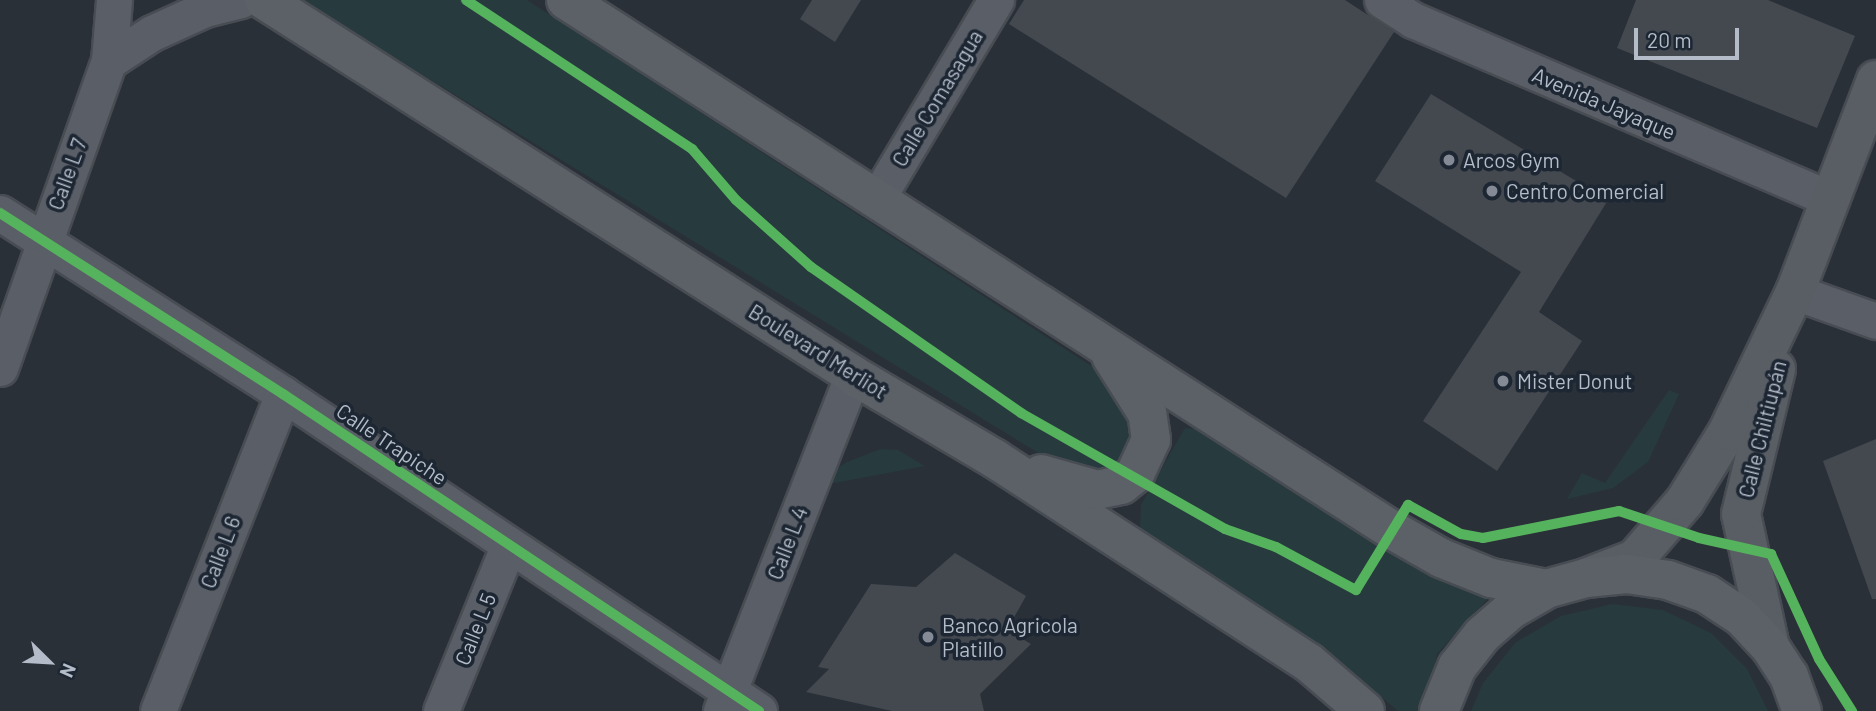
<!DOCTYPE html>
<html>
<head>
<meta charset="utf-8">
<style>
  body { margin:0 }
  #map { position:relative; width:1876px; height:711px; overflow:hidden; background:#2a3038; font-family:Barlow,sans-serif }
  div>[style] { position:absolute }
  .green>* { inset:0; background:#273a3e }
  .building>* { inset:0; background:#444950 }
  .roads { filter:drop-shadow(2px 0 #484c53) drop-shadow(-2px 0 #484c53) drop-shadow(0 2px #484c53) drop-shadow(0 -2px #484c53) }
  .street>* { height:35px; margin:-17.5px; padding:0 17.5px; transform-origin:17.5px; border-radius:17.5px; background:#5a5e66 }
  .secondary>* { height:38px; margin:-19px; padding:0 19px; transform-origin:19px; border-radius:19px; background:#595d64 }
  .primary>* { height:38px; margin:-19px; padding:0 19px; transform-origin:19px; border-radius:19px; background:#5c6168 }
  .cycleway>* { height:10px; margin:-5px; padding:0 5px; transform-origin:5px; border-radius:5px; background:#56b35d }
  .dots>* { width:19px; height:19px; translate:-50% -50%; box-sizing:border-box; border:4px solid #1d2633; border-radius:50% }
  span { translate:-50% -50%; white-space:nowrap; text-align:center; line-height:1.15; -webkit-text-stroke:7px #1d2633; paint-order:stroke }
  .street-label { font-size:21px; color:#b4bcc9 }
  .poi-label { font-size:21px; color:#b4bcc9 }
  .left { translate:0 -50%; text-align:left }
  .north { position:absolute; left:14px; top:627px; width:70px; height:70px; -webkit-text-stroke:5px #1d2633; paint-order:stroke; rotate:114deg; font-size:19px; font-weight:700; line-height:28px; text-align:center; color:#b4bcc9 }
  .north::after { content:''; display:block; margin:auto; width:24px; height:32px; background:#b4bcc9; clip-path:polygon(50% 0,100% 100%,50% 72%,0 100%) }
  .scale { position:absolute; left:1634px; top:28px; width:105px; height:32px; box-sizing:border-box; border:4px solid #b4bcc9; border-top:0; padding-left:9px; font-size:21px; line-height:24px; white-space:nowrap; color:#b4bcc9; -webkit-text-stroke:5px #1d2633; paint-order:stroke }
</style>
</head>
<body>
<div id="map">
  <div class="green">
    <div style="clip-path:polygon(301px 0,527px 0,1122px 386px,1147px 428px,1136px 461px,1084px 481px)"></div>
    <div style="clip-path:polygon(1669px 390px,1679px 394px,1648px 462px,1613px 488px,1567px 499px,1582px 473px,1605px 483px)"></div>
    <div style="clip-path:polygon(1185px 428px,1199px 429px,1491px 595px,1437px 654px,1427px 711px,1398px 711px,1337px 660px,1140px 530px,1141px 505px)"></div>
    <div style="clip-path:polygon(881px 449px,898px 450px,925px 466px,829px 484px,836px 469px,847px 462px)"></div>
    <div style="clip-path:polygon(1612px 604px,1663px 610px,1711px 633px,1747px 669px,1768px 711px,1471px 711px,1483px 683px,1516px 642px,1561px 616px)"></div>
  </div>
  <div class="building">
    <div style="clip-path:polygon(812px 0,861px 0,835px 42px,800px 19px)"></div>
    <div style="clip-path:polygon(1024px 0,1345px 0,1394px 32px,1286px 198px,1009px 24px)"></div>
    <div style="clip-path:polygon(1636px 0,1768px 0,1855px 36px,1817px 128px,1617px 48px)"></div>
    <div style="clip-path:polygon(1431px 94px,1608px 200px,1539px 312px,1582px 341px,1497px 471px,1423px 421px,1521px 272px,1375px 181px)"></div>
    <div style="clip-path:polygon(1876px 439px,1876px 599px,1872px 599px,1823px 461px)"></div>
    <div style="clip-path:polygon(955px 553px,1026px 596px,1007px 630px,1031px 644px,980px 694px,984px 711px,892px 711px,806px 692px,829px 669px,818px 667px,871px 584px,916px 587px)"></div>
  </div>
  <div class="roads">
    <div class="street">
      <div style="left:1382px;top:0;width:37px;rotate:33deg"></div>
      <div style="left:1413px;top:20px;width:454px;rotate:23.2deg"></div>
      <div style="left:109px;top:61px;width:51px;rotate:-33.1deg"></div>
      <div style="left:152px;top:33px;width:58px;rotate:-24.4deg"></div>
      <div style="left:205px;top:9px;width:37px;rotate:-14deg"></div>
      <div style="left:878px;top:197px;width:230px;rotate:-59.1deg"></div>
      <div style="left:0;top:213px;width:336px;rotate:32.6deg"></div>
      <div style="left:283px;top:394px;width:572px;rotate:33.66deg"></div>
      <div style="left:1795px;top:292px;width:86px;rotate:19.7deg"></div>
      <div style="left:0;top:368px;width:326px;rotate:-70.5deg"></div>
      <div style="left:109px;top:61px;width:61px;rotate:-85.3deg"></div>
      <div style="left:158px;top:711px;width:341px;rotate:-68.5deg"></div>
      <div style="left:441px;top:711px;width:177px;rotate:-67.8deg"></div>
      <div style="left:721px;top:711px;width:361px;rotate:-68.6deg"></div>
    </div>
    <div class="secondary">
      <div style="left:1588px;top:577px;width:50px;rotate:-21deg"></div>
      <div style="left:1635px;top:559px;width:77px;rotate:-49.2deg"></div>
      <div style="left:1685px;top:501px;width:82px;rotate:-58.4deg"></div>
      <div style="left:1728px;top:431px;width:154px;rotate:-64.3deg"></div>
      <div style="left:1795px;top:292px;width:227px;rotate:-69.1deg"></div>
      <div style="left:1770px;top:647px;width:136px;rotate:-102.3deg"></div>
      <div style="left:1741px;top:514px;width:149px;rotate:-76.4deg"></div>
    </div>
    <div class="primary">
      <div style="left:264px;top:0;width:698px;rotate:32.48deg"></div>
      <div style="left:853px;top:375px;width:165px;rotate:30.6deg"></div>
      <div style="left:995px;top:459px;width:373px;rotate:33deg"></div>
      <div style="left:1308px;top:662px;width:75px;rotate:40.7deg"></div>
      <div style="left:566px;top:0;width:981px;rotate:32.69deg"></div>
      <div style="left:1392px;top:530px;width:56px;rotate:29.7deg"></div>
      <div style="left:1441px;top:558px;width:54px;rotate:21.8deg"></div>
      <div style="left:1491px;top:578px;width:56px;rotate:11.3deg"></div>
      <div style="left:1041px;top:474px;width:58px;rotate:15.9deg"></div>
      <div style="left:1097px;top:490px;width:25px;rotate:-12deg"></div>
      <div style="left:1121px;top:485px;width:18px;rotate:-38deg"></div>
      <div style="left:1135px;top:474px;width:38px;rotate:-65deg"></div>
      <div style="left:1151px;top:440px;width:27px;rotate:-98deg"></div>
      <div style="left:1147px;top:413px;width:67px;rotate:-122.3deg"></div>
      <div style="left:1439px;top:711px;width:48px;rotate:-67.8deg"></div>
      <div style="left:1457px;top:667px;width:41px;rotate:-52deg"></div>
      <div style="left:1482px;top:635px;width:40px;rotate:-41deg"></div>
      <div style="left:1512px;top:609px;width:39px;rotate:-30deg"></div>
      <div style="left:1546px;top:589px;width:41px;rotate:-15.4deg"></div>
      <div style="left:1586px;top:578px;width:41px;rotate:-5.6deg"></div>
      <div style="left:1627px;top:574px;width:41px;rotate:8.3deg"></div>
      <div style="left:1668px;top:580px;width:41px;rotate:19.7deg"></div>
      <div style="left:1707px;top:594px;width:42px;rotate:33.3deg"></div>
      <div style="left:1742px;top:617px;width:41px;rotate:47deg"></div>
      <div style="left:1770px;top:647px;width:35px;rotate:57deg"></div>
      <div style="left:1789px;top:676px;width:37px;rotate:70deg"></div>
    </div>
  </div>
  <div class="cycleway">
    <div style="left:466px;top:0;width:271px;rotate:33.4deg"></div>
    <div style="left:692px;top:149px;width:67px;rotate:49.2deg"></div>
    <div style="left:736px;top:200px;width:101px;rotate:41.8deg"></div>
    <div style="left:811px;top:267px;width:256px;rotate:34.8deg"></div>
    <div style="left:1021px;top:413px;width:235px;rotate:29.6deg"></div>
    <div style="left:1225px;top:529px;width:54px;rotate:19.4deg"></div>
    <div style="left:1276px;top:547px;width:91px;rotate:28.3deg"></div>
    <div style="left:1356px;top:590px;width:100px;rotate:-58.5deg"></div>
    <div style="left:1408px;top:505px;width:60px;rotate:28.7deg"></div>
    <div style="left:1461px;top:534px;width:22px;rotate:10deg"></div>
    <div style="left:1483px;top:538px;width:139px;rotate:-11.2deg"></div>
    <div style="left:1619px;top:511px;width:84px;rotate:18.6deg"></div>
    <div style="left:1699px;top:538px;width:74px;rotate:12.5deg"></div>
    <div style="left:1771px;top:554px;width:115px;rotate:65.4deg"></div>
    <div style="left:1819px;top:659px;width:62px;rotate:57.6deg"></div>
    <div style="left:0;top:213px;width:336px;rotate:32.6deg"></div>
    <div style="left:283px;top:394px;width:572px;rotate:33.66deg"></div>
  </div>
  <div class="dots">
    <div style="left:1449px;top:160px;background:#848b96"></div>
    <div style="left:1492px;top:191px;background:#848b96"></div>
    <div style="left:1503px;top:381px;background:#848b96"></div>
    <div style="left:928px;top:637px;background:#848b96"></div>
  </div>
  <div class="street-label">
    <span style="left:937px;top:98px;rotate:-59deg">Calle Comasagua</span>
    <span style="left:1604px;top:103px;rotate:23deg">Avenida Jayaque</span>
    <span style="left:67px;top:174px;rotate:-70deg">Calle L 7</span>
    <span style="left:818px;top:351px;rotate:32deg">Boulevard Merliot</span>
    <span style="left:1762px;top:429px;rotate:-76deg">Calle Chiltiupán</span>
    <span style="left:392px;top:444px;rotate:34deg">Calle Trapiche</span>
    <span style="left:787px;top:543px;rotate:-69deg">Calle L 4</span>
    <span style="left:220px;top:552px;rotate:-69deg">Calle L 6</span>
    <span style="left:475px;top:629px;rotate:-68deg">Calle L 5</span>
  </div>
  <div class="poi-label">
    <span class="left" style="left:1463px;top:160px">Arcos Gym</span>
    <span class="left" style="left:1506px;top:191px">Centro Comercial</span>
    <span class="left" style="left:1517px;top:381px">Mister Donut</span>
    <span class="left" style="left:942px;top:637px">Banco Agricola<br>Platillo</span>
  </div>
  <div class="north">N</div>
  <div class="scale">20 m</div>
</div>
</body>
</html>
